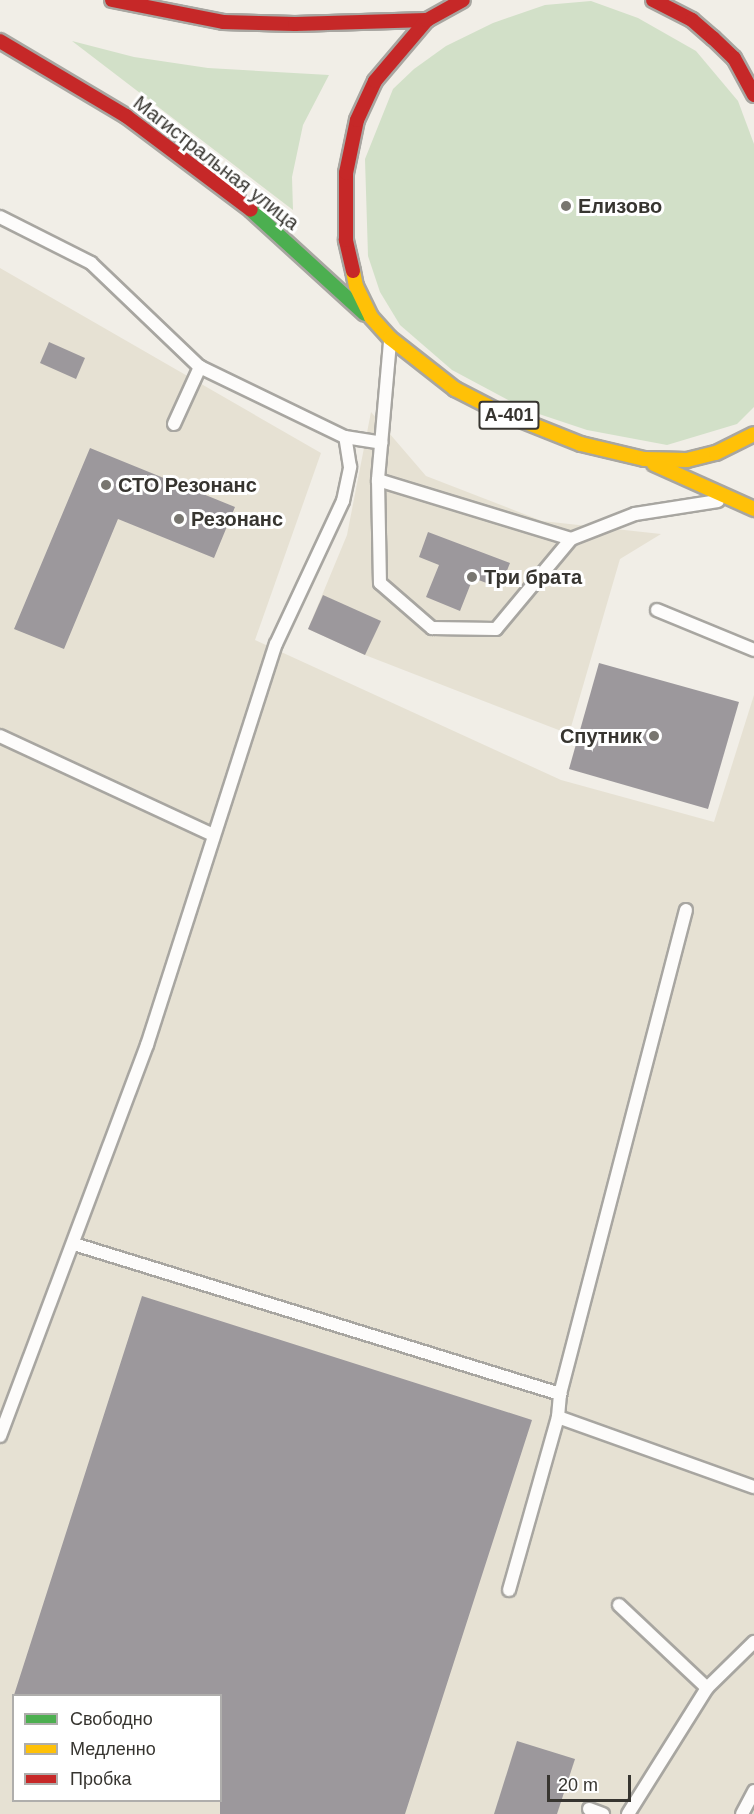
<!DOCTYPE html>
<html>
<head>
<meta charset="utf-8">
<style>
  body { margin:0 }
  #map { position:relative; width:754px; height:1814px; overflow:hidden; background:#f1eee7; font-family:Arial,sans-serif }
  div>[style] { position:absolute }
  .built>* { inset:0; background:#e6e1d3 }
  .green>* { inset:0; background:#d2e0c8 }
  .building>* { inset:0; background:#9c989c }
  .roads { filter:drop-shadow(2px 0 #a8a6a1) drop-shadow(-2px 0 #a8a6a1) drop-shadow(0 2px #a8a6a1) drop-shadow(0 -2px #a8a6a1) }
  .lane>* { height:12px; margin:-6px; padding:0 6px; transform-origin:6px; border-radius:6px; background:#fdfcfb }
  .fast>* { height:14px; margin:-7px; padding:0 7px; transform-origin:7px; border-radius:7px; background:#4caf50 }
  .slow>* { height:14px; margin:-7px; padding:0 7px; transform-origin:7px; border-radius:7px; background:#ffc107 }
  .jam>* { height:14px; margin:-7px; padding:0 7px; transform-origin:7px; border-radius:7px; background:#c62828 }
  .dots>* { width:16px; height:16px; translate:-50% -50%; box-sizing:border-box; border:3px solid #fff; border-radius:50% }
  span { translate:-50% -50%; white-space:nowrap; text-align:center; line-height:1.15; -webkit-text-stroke:6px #fff; paint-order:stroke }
  .shield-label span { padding:2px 4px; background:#fff; border:2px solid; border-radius:4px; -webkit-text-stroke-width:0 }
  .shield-label { font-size:18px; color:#373530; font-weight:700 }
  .street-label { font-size:20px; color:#373530 }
  .poi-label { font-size:20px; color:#373530; font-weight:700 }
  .left { translate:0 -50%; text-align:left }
  .right { translate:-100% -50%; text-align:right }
  .legend { position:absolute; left:12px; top:1694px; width:210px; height:108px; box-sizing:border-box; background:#fff; border:2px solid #afaeac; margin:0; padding:8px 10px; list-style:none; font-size:18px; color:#373530 }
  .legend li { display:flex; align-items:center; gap:12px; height:30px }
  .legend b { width:30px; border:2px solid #afaeac }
  .scale { position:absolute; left:547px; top:1775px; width:84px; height:27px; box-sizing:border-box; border:3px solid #373530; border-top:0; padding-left:8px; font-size:18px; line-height:21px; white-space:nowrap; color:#373530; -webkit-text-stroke:4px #fff; paint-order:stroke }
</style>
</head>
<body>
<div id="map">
  <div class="built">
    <div style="clip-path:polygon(evenodd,0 268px,321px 453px,255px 640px,561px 780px,714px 822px,754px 695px,754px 1814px,0 1814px,0 268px,14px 1696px,220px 1696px,220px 1800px,14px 1800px,14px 1696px)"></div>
    <div style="clip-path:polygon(371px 412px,426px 476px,542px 521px,661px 534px,620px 559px,569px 734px,365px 655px,308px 629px,347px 535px)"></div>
  </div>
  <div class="green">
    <div style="clip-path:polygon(591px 1px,638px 18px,696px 51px,738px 101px,754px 144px,754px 407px,737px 424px,667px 445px,587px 430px,527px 410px,452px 370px,400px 325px,380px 292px,368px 256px,365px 159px,393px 89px,414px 69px,446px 46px,493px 23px,545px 5px)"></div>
    <div style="clip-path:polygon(72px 41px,134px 57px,208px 68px,329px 75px,303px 125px,292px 177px,293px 210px)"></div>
  </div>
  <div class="building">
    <div style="clip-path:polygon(49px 342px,85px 358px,76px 379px,40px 363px)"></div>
    <div style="clip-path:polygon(90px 448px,235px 507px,214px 558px,118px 519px,64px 649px,14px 629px)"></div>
    <div style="clip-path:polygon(428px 532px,510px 563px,500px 588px,473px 578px,460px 611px,426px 597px,439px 565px,419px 557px)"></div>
    <div style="clip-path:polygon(323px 595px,381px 621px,365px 655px,308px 629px)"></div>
    <div style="clip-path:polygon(599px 663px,739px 702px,708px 809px,569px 769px)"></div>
    <div style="clip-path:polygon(142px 1296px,532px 1420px,405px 1814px,220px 1814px,220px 1695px,14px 1695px)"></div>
    <div style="clip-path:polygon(517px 1741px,575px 1759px,557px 1814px,494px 1814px)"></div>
  </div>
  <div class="roads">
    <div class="lane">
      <div style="left:0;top:217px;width:102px;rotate:26.8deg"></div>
      <div style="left:91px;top:263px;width:151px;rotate:43.7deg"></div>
      <div style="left:390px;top:342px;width:139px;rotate:95deg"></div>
      <div style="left:378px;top:480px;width:202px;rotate:17deg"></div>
      <div style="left:571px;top:539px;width:69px;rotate:-21.3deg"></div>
      <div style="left:635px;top:514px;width:84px;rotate:-8.9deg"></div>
      <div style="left:174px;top:424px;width:63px;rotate:-65.5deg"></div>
      <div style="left:200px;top:367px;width:161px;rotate:25.8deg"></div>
      <div style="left:345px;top:437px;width:37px;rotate:9deg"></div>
      <div style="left:378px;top:480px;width:103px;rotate:88.9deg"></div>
      <div style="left:380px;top:583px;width:69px;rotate:40.9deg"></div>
      <div style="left:432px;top:628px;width:64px;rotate:0.9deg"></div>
      <div style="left:496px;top:629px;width:117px;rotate:-50.2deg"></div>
      <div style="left:657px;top:610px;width:105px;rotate:22.4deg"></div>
      <div style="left:0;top:736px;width:235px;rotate:24.9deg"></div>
      <div style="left:74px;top:1244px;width:509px;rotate:17.15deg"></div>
      <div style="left:558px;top:1417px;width:23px;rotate:-85deg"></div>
      <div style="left:560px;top:1394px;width:500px;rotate:-75.41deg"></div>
      <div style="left:0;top:1436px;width:418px;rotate:-69.4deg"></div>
      <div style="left:147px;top:1045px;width:421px;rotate:-72.2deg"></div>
      <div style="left:276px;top:644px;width:158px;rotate:-64.9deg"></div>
      <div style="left:343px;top:501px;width:35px;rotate:-78deg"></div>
      <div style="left:350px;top:467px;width:30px;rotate:-99deg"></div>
      <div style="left:509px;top:1590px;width:180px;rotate:-74.2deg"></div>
      <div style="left:558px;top:1417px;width:208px;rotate:19.7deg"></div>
      <div style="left:619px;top:1605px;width:121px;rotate:43.3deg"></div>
      <div style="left:589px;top:1809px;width:15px;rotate:20deg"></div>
      <div style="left:628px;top:1814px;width:149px;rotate:-57.9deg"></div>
      <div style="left:707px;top:1688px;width:66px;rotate:-44.4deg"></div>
      <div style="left:742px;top:1814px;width:26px;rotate:-62deg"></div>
    </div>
    <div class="fast">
      <div style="left:251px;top:210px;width:154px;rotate:42.4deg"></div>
    </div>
    <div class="slow">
      <div style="left:353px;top:271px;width:15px;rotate:79deg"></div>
      <div style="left:356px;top:286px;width:34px;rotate:64deg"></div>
      <div style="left:371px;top:317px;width:28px;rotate:48deg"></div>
      <div style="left:390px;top:338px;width:83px;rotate:38.1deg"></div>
      <div style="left:455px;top:389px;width:48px;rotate:27.1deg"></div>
      <div style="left:498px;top:411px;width:89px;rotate:21.7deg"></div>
      <div style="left:581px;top:444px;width:65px;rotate:13.4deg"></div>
      <div style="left:644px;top:459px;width:43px;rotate:1.3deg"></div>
      <div style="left:687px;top:460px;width:30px;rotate:-14deg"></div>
      <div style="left:716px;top:453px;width:42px;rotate:-26.6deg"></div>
      <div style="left:654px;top:464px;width:110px;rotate:24.2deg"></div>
    </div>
    <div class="jam">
      <div style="left:112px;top:0;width:113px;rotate:11.2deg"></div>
      <div style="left:223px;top:22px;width:72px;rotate:1.6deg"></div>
      <div style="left:295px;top:24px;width:132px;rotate:-1.7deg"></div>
      <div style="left:653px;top:0;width:44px;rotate:27.1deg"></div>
      <div style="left:692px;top:20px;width:28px;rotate:41deg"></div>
      <div style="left:713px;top:38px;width:29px;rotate:44deg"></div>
      <div style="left:734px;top:58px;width:42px;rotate:61.6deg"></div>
      <div style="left:0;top:41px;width:147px;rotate:30.8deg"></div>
      <div style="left:126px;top:116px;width:156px;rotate:36.9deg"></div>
      <div style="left:353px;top:271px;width:32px;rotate:-103deg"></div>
      <div style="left:346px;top:240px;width:67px;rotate:-90deg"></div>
      <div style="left:346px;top:173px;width:54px;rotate:-78.3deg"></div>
      <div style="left:357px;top:120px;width:43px;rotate:-65.2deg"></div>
      <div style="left:375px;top:81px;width:80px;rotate:-49.6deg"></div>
      <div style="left:427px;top:20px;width:41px;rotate:-29.1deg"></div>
    </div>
  </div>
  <div class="dots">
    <div style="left:566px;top:206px;background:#787670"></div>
    <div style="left:106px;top:485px;background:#787670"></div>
    <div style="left:179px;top:519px;background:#787670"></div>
    <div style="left:472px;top:577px;background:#787670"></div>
    <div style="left:654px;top:736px;background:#787670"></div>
  </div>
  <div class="shield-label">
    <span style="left:509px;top:415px">А-401</span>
  </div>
  <div class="street-label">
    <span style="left:216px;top:163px;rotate:38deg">Магистральная улица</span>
  </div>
  <div class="poi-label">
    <span class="left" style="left:578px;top:206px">Елизово</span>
    <span class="left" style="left:118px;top:485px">СТО Резонанс</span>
    <span class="left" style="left:191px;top:519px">Резонанс</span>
    <span class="left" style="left:484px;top:577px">Три брата</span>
    <span class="right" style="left:642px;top:736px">Спутник</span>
  </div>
  <ul class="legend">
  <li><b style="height:8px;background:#4caf50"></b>Свободно</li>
  <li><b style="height:8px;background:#ffc107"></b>Медленно</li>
  <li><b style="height:8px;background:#c62828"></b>Пробка</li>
  </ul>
  <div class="scale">20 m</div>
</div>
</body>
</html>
